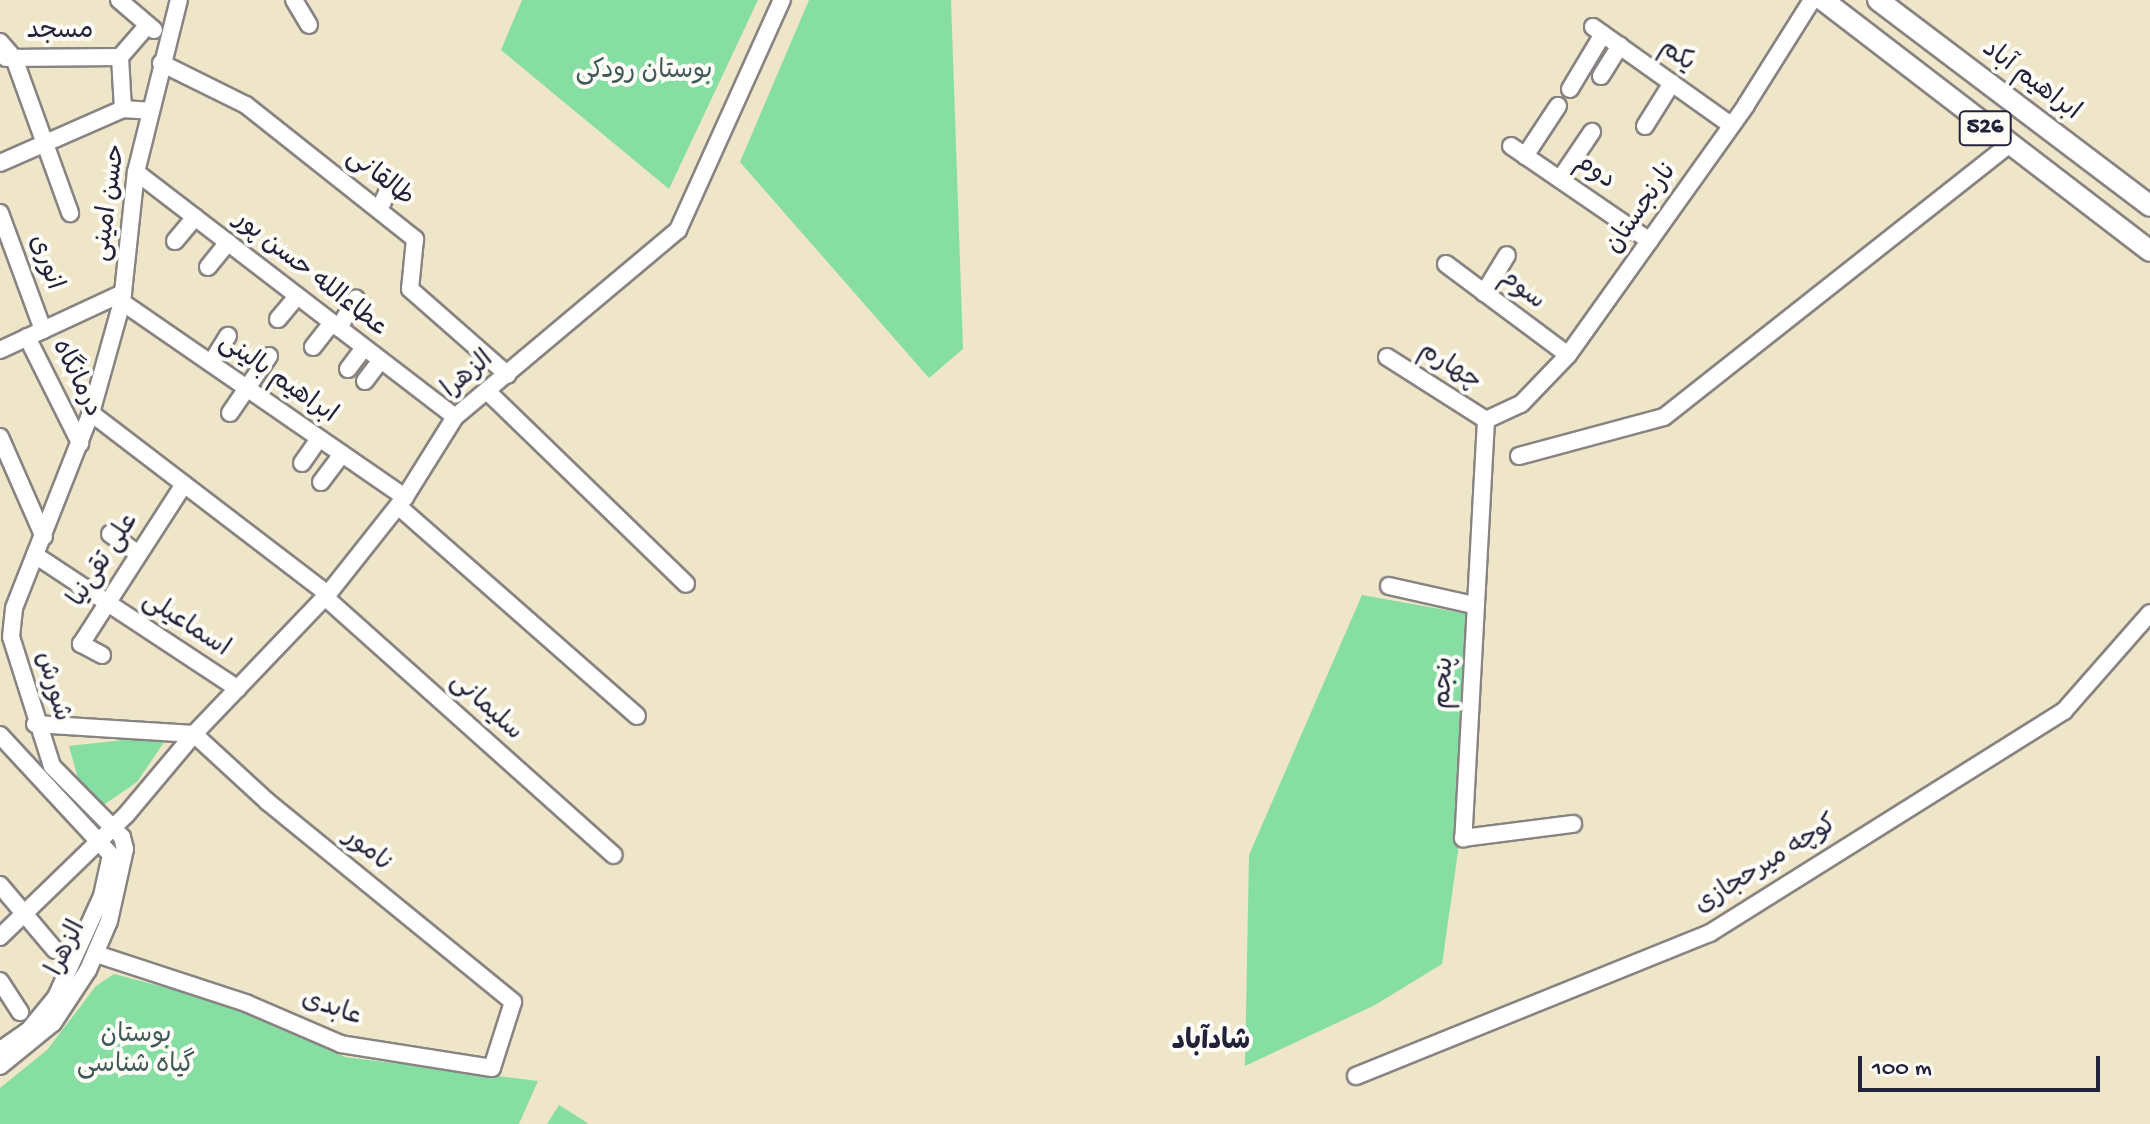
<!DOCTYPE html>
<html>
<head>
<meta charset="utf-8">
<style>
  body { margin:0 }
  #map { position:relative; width:2150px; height:1124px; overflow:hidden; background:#efe5c8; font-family:"Gochi Hand","Playpen Sans Arabic",sans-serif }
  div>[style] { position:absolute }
  .green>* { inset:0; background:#86dea3 }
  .roads { filter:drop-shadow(2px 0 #888482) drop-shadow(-2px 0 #888482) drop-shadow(0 2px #888482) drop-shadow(0 -2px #888482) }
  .minor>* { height:16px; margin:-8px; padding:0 8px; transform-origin:8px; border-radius:8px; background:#fff }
  .major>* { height:20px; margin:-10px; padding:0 10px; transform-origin:10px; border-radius:10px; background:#fff }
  span { translate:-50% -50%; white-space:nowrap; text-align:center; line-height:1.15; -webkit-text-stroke:8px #fdfcf7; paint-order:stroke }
  .shield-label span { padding:2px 6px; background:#fdfcf7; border:2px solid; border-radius:6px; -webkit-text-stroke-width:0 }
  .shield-label { font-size:24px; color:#22223b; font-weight:700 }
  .street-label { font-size:26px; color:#22223b }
  .park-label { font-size:26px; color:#405a5a }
  .neighbourhood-label { font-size:28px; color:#22223b; font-weight:700 }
  .scale { position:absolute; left:1858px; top:1056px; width:242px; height:36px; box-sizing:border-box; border:4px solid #22223b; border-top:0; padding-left:10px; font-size:24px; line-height:28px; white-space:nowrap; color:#22223b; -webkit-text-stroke:6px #fdfcf7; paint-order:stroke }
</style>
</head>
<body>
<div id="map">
  <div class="green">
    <div style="clip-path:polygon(522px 0,758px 0,669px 189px,501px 50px)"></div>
    <div style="clip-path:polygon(809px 0,951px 0,963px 349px,929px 378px,740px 162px)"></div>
    <div style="clip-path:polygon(1362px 595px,1468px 614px,1458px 852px,1442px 964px,1375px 1005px,1245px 1066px,1249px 855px)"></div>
    <div style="clip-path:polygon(169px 735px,137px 782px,99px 808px,79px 782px,69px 746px)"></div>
    <div style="clip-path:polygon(114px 974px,247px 1009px,345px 1057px,538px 1081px,519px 1124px,0 1124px,0 1088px,47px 1050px,96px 986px)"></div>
    <div style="clip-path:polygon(559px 1105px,589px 1124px,547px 1124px)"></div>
  </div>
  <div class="roads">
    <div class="minor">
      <div style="left:119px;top:0;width:46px;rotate:40.6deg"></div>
      <div style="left:294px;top:0;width:29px;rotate:59deg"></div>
      <div style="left:1593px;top:27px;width:169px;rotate:35.4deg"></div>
      <div style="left:0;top:42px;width:21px;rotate:49deg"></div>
      <div style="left:14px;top:58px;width:165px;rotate:70.1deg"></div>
      <div style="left:6px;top:58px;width:114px;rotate:-0.5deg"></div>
      <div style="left:161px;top:63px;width:95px;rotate:26.3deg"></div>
      <div style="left:246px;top:105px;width:216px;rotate:38.4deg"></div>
      <div style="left:415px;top:239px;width:50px;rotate:95.7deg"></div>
      <div style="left:410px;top:289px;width:130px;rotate:41.3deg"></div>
      <div style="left:1601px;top:76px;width:36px;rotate:-58deg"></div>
      <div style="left:1570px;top:89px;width:64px;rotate:-59deg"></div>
      <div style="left:123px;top:109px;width:52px;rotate:-93.3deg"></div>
      <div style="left:120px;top:57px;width:40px;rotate:-49deg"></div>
      <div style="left:1645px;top:126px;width:51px;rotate:-57.9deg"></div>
      <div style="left:1511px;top:146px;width:168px;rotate:34.4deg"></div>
      <div style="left:1525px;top:156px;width:60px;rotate:-56.6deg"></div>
      <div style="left:0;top:163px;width:134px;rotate:-23.7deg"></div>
      <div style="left:123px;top:109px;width:26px;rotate:4deg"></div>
      <div style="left:136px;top:172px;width:402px;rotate:37.5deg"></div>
      <div style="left:1560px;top:179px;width:57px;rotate:-55.8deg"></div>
      <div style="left:379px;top:210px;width:31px;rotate:-65deg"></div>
      <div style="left:0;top:213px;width:125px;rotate:69.8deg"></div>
      <div style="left:175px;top:241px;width:31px;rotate:-50deg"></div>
      <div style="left:1446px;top:264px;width:152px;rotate:36.7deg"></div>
      <div style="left:208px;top:267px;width:32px;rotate:-51deg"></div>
      <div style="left:1484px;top:293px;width:44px;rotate:-58.8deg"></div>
      <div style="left:122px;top:302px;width:344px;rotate:34.6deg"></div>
      <div style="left:278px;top:319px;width:30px;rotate:-50deg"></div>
      <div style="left:339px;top:328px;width:34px;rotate:-60deg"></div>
      <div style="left:27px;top:337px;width:119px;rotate:63.4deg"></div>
      <div style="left:313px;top:347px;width:31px;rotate:-52deg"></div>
      <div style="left:0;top:350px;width:136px;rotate:-24.9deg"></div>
      <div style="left:1387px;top:357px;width:117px;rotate:32.5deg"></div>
      <div style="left:211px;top:363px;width:32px;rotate:-58deg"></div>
      <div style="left:348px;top:369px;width:26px;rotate:-53deg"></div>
      <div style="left:365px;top:381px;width:26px;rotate:-53deg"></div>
      <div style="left:487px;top:391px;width:277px;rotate:44.1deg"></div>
      <div style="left:91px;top:413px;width:298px;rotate:37.4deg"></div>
      <div style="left:230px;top:413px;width:69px;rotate:-55.6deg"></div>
      <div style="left:1486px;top:420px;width:38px;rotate:-25deg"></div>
      <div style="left:1521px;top:404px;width:68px;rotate:-46.2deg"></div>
      <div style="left:1568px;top:355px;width:307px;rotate:-54.5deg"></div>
      <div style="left:1746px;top:105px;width:124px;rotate:-57.8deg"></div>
      <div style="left:1486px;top:420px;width:419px;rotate:93.1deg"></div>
      <div style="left:1463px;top:838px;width:111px;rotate:-7.3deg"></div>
      <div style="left:0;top:437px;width:109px;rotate:66.3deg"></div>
      <div style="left:1519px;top:456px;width:150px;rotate:-15.1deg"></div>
      <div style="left:1664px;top:417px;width:439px;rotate:-38.3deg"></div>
      <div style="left:302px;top:463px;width:29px;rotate:-55deg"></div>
      <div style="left:321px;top:482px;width:35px;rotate:-53deg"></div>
      <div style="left:398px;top:506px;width:318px;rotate:41.3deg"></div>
      <div style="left:110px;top:534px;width:33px;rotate:35deg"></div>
      <div style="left:35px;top:555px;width:243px;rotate:33.4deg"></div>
      <div style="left:1389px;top:586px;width:86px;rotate:12.7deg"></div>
      <div style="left:325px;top:597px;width:387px;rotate:41.8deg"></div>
      <div style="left:102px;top:655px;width:24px;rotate:-152deg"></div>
      <div style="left:81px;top:644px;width:190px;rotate:-57.2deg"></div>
      <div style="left:35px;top:724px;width:159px;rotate:3.6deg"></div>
      <div style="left:194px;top:734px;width:100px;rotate:42.6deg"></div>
      <div style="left:268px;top:802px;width:316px;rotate:39.2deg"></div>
      <div style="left:513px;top:1002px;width:69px;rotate:107.7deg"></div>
      <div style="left:492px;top:1068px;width:153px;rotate:-171deg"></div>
      <div style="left:341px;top:1044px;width:103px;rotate:-156.7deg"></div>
      <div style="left:246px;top:1003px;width:158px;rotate:-161.9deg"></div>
      <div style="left:0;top:735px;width:163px;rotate:47.2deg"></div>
      <div style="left:111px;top:855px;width:42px;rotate:102.4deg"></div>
      <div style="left:102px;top:896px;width:111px;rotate:114.5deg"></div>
      <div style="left:56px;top:997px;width:43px;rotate:129.3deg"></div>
      <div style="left:29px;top:1030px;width:35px;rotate:145deg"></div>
      <div style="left:0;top:885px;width:85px;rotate:49.8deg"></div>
      <div style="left:0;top:937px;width:175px;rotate:-44.1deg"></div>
      <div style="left:126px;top:815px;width:106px;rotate:-50deg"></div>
      <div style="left:194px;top:734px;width:194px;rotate:-46.3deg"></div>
      <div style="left:328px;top:594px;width:124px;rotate:-51.6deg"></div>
      <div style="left:405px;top:497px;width:94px;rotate:-58deg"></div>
      <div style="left:455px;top:417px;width:291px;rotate:-40deg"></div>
      <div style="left:678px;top:230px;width:252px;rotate:-65.7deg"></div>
      <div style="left:0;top:981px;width:37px;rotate:57deg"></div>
      <div style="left:0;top:1066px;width:68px;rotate:-39.1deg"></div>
      <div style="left:53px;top:1023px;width:64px;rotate:-56.6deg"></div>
      <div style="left:88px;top:970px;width:53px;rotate:-66.8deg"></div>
      <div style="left:109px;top:921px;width:74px;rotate:-77.5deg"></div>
      <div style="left:125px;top:849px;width:12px;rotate:-104deg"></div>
      <div style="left:122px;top:837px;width:100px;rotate:-134.6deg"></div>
      <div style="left:52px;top:766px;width:135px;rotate:-107.6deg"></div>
      <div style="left:11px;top:637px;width:29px;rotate:-84deg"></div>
      <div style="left:14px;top:608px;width:210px;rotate:-68.5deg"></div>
      <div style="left:91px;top:413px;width:115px;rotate:-74.4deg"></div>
      <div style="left:122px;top:302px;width:131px;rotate:-83.9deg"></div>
      <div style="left:136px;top:172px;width:177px;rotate:-76deg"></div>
      <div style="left:1356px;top:1076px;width:382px;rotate:-22deg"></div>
      <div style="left:1710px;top:933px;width:418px;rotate:-32.1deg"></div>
      <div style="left:2064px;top:711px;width:130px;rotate:-48.7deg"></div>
    </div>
    <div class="major">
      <div style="left:1823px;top:0;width:412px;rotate:37.5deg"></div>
      <div style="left:1878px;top:0;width:341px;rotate:37.1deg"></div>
    </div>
  </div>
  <div class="shield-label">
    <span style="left:1985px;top:128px">526</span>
  </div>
  <div class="street-label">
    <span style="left:60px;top:33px">مسجد</span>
    <span style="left:1676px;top:57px;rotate:35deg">یکم</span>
    <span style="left:2030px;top:82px;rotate:37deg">ابراهیم آباد</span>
    <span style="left:1594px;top:173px;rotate:34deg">دوم</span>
    <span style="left:379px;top:179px;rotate:38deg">طالقانی</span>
    <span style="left:111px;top:203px;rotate:-82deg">حسن امینی</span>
    <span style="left:1643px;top:209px;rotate:-55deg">نارنجستان</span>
    <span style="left:44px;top:263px;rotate:70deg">انوری</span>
    <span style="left:310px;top:276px;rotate:38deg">عطاءالله حسن پور</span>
    <span style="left:1521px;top:291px;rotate:37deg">سوم</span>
    <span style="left:1449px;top:368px;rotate:32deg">چهارم</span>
    <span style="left:469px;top:376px;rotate:-40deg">الزهرا</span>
    <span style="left:75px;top:379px;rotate:64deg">درمانگاه</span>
    <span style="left:277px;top:380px;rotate:35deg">ابراهیم بالینی</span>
    <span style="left:105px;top:561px;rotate:-57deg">علی تقی‌نیا</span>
    <span style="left:185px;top:626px;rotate:33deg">اسماعیلی</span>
    <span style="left:1446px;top:683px;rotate:-87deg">پنجم</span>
    <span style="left:51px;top:687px;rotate:74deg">شورش</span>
    <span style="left:485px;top:708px;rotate:42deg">سلیمانی</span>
    <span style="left:367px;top:852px;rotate:39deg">نامور</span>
    <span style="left:1767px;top:866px;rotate:-32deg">کوچه میرحجازی</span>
    <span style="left:68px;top:949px;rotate:-64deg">الزهرا</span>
    <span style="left:331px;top:1010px;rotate:19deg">عابدی</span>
  </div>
  <div class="park-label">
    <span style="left:644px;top:73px">بوستان رودکی</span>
    <span style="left:136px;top:1052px">بوستان<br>گیاه شناسی</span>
  </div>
  <div class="neighbourhood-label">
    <span style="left:1211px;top:1043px">شادآباد</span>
  </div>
  <div class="scale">100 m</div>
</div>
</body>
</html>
